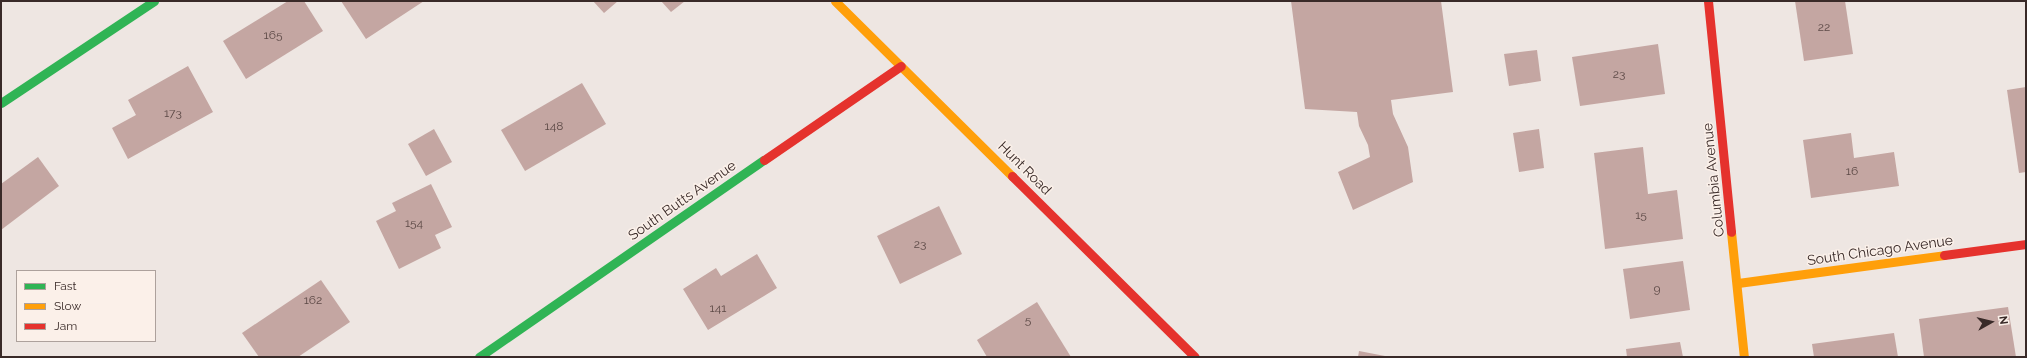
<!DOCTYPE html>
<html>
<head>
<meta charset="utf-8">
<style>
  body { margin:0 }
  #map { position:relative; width:2027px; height:358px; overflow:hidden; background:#eee6e2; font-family:Raleway,sans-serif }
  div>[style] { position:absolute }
  .building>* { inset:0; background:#c4a6a2 }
  .fast>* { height:9px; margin:-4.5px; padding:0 4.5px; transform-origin:4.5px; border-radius:4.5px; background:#30b455 }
  .slow>* { height:9px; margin:-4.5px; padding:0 4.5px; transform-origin:4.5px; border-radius:4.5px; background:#ff9f0a }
  .jam>* { height:9px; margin:-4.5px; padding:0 4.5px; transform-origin:4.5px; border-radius:4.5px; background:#e5322d }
  span { translate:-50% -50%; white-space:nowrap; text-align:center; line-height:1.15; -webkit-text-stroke:3px #fbf0e9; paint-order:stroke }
  .number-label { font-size:12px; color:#5c4946 }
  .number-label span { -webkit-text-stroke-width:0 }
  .street-label { font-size:14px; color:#392a28 }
  .frame { position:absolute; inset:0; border:2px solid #392a28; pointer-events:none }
  .legend { position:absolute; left:16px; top:270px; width:140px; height:72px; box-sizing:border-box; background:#fbf0e9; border:1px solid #ada19c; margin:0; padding:5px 7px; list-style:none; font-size:12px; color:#392a28 }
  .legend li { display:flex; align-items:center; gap:8px; height:20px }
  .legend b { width:20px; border:1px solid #ada19c }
  .north { position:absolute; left:1971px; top:302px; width:40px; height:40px; -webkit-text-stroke:3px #fbf0e9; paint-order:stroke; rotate:82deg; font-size:11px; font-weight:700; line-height:16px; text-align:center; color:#392a28 }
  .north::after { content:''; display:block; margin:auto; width:14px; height:18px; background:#392a28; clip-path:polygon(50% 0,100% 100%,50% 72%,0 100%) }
</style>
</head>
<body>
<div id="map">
  <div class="building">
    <div style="clip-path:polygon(288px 1px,304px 1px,323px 31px,246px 79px,223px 41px)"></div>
    <div style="clip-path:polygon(341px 1px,424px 1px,366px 39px)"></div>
    <div style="clip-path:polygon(593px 1px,618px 1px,604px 13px)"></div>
    <div style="clip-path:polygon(661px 1px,685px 1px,671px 12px)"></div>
    <div style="clip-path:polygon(1291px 1px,1441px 1px,1453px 92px,1391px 100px,1393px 114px,1408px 147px,1413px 182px,1353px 210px,1338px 172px,1370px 157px,1368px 145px,1359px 126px,1357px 112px,1305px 109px)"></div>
    <div style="clip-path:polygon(1795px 1px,1845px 1px,1853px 54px,1804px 61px)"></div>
    <div style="clip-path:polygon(1658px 44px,1665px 94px,1580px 106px,1572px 57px)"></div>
    <div style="clip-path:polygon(1537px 50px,1541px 81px,1509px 86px,1504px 54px)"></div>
    <div style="clip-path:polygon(188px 66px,213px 112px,128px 159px,112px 128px,136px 115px,128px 100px)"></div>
    <div style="clip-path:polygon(582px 83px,606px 124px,525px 171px,501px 130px)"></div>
    <div style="clip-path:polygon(2026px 87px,2026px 172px,2019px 173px,2007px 90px)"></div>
    <div style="clip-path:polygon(434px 129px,452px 162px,426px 176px,408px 144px)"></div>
    <div style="clip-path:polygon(1539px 129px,1544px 168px,1519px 172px,1513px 133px)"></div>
    <div style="clip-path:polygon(1851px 133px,1854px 158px,1894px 152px,1899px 186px,1811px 198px,1803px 140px)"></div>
    <div style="clip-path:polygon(1643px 147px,1648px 194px,1677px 190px,1683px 239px,1605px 249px,1594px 153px)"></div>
    <div style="clip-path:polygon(38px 157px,59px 186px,1px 230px,1px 184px)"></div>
    <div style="clip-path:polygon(431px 184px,452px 227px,435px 235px,441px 248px,399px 269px,376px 221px,396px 211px,392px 203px)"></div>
    <div style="clip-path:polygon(939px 206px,962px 254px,900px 284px,877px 236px)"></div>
    <div style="clip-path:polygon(757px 254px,777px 288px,708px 330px,683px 289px,716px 268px,721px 276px)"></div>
    <div style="clip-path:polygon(1683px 261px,1690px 310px,1630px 319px,1623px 269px)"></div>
    <div style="clip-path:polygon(321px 280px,350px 322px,298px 357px,259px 357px,242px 333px)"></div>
    <div style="clip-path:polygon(1037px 302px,1071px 357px,987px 357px,977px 340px)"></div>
    <div style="clip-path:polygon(2008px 307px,2016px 357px,1924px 357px,1919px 319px)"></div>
    <div style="clip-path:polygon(1894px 333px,1898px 357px,1814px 357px,1812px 344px)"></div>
    <div style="clip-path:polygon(1680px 342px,1683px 357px,1627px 357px,1626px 349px)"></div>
    <div style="clip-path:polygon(1359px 351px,1385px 356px,1384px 357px,1358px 357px)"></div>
  </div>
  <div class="fast">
    <div style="left:1px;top:103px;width:184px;rotate:-33.7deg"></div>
    <div style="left:479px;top:357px;width:346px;rotate:-34.7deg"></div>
  </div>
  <div class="slow">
    <div style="left:835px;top:1px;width:249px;rotate:44.7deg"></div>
    <div style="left:1731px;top:232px;width:126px;rotate:84.1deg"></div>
    <div style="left:1738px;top:283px;width:208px;rotate:-7.7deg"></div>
  </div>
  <div class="jam">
    <div style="left:1708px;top:1px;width:232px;rotate:84.3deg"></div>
    <div style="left:764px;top:160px;width:166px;rotate:-34.5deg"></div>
    <div style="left:1012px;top:176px;width:257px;rotate:44.7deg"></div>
    <div style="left:1944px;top:255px;width:83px;rotate:-7.6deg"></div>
  </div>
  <div class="number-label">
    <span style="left:1824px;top:28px">22</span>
    <span style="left:273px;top:36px">165</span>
    <span style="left:1619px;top:75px">23</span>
    <span style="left:173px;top:114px">173</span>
    <span style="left:554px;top:127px">148</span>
    <span style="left:1852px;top:172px">16</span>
    <span style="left:1641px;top:216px">15</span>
    <span style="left:414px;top:224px">154</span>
    <span style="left:920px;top:245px">23</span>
    <span style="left:1657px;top:290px">9</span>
    <span style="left:313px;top:301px">162</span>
    <span style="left:718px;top:309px">141</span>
    <span style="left:1028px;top:321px">5</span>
  </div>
  <div class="street-label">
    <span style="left:1025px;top:168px;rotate:45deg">Hunt Road</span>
    <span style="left:1713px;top:180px;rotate:-96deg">Columbia Avenue</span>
    <span style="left:682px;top:200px;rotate:-35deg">South Butts Avenue</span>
    <span style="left:1880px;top:250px;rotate:-8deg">South Chicago Avenue</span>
  </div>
  <div class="frame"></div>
  <ul class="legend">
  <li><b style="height:5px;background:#30b455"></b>Fast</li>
  <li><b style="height:5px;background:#ff9f0a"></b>Slow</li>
  <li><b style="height:5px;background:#e5322d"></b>Jam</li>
  </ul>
  <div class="north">N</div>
</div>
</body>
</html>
